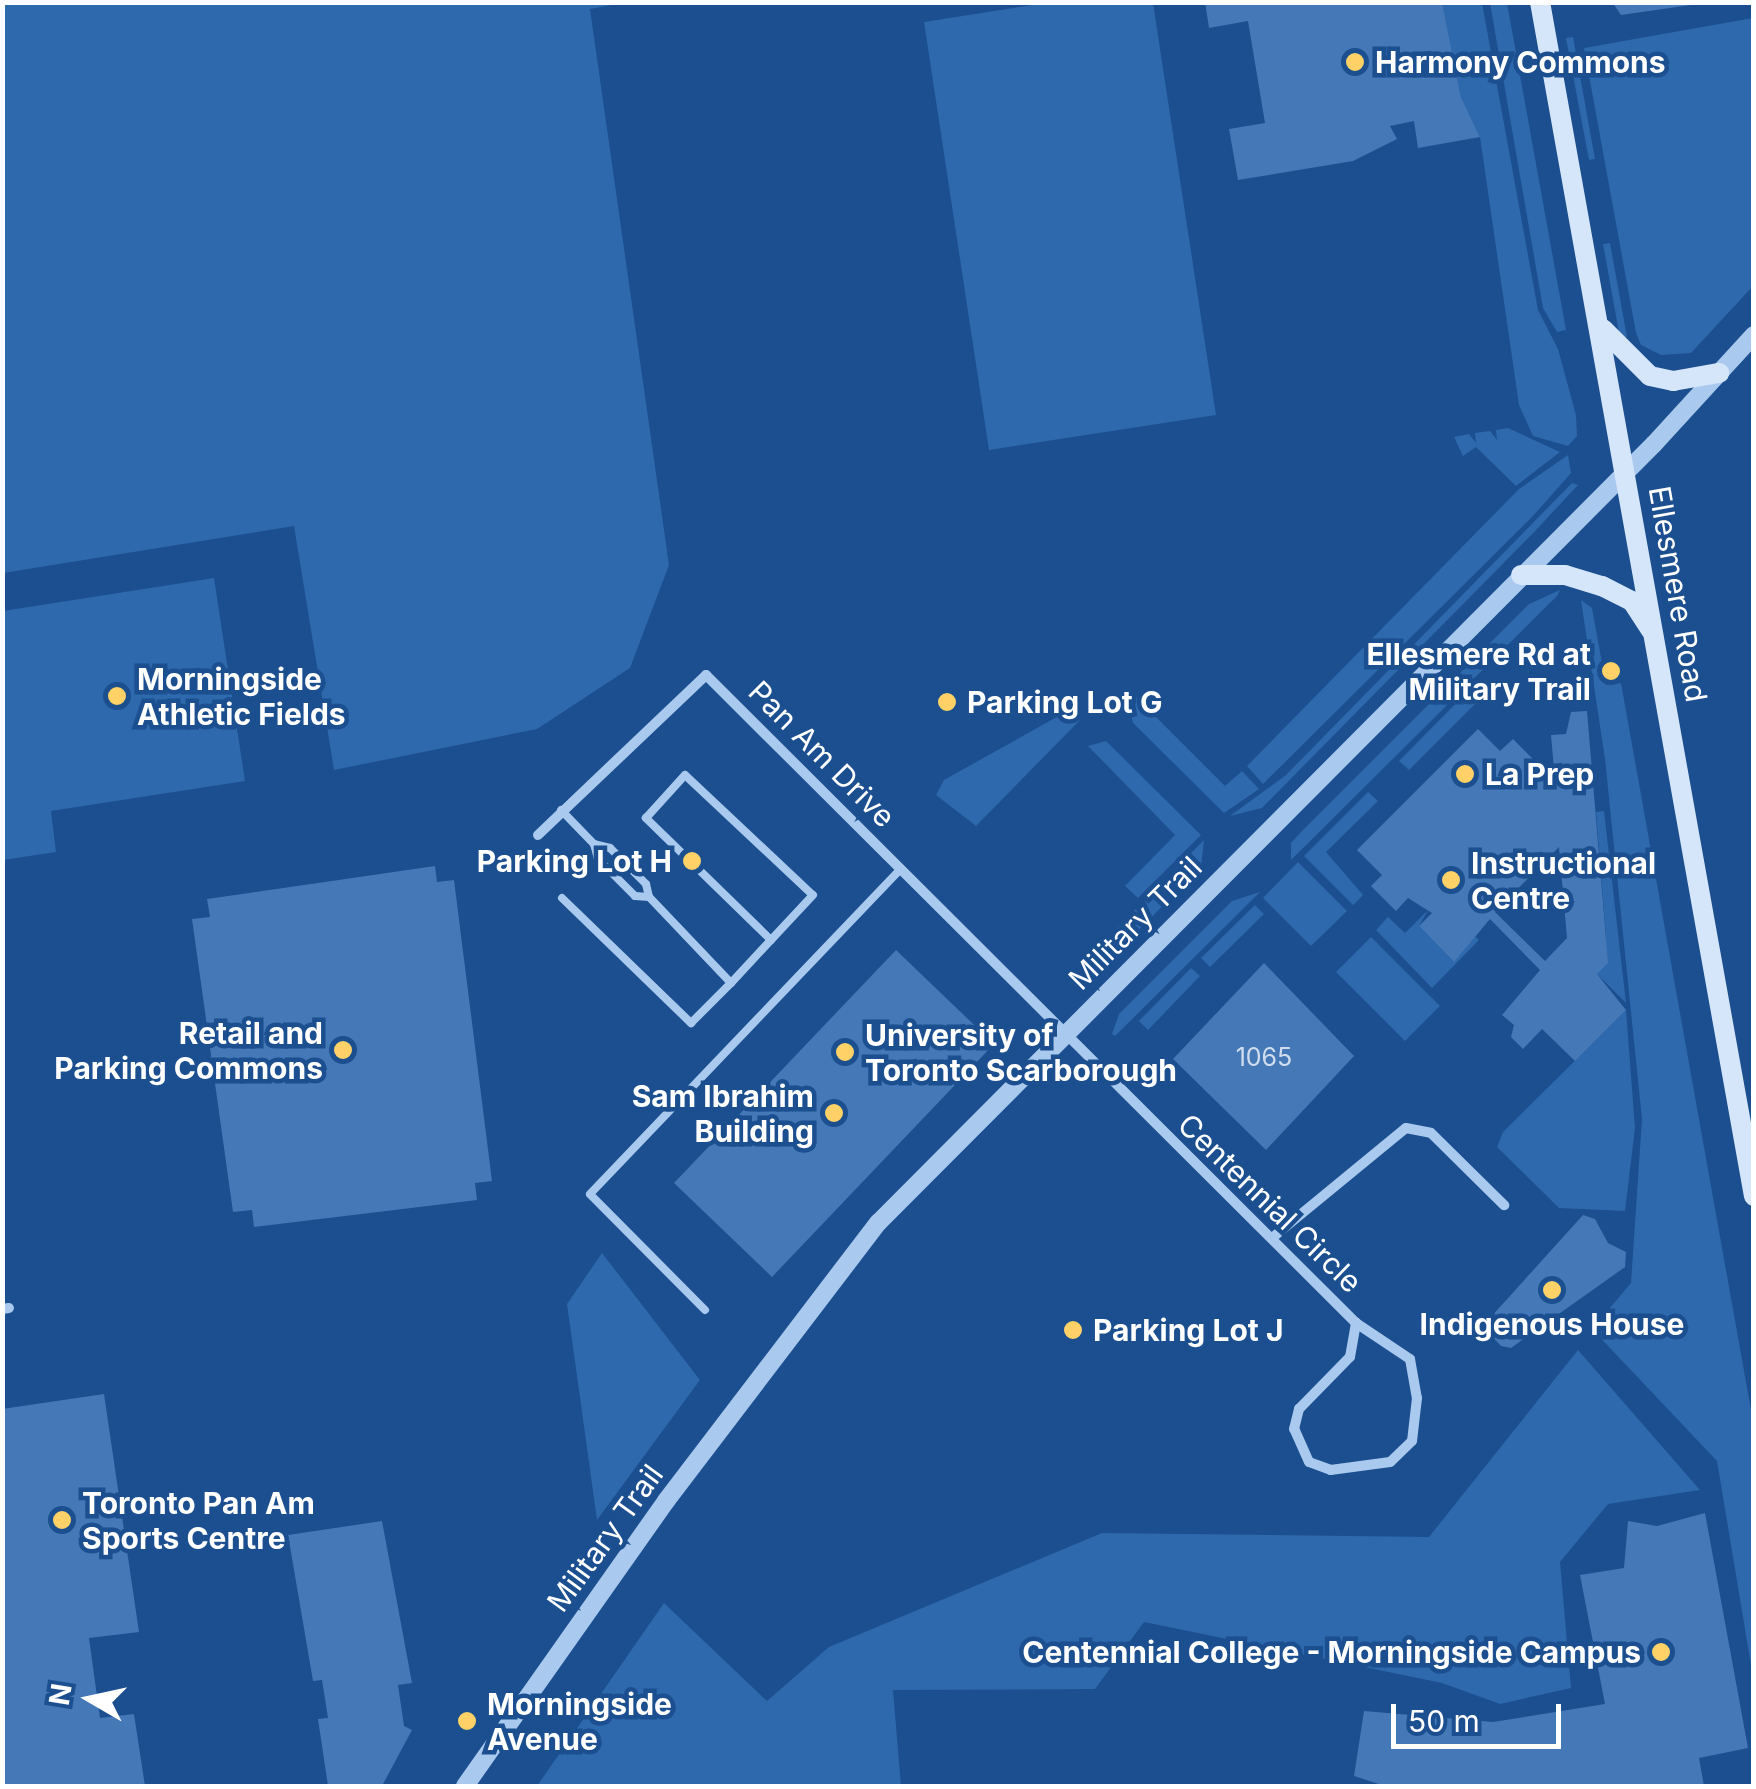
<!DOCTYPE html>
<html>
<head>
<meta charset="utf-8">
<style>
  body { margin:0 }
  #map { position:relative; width:1756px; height:1789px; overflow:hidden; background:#1b4f8f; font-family:Inter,sans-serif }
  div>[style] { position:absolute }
  .green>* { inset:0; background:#2e69ad }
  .building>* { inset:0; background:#4478b7 }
  .service>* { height:8px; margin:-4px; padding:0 4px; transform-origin:4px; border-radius:4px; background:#a9c9ee }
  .minor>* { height:10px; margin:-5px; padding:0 5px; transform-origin:5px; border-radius:5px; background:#a9c9ee }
  .tertiary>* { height:18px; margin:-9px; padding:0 9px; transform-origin:9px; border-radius:9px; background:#a9c9ee }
  .secondary>* { height:20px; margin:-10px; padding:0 10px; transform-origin:10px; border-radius:10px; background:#d6e6fa }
  .dots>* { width:28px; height:28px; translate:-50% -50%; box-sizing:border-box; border:5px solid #1b4f8f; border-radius:50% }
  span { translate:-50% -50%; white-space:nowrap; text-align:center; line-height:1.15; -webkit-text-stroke:9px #1b4f8f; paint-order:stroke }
  .number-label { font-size:25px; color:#d0dded }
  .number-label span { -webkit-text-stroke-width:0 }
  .poi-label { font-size:30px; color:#fff; font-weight:700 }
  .left { translate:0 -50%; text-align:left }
  .right { translate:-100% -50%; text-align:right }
  .street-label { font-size:30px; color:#fff }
  .frame { position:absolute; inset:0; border:5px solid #fff; pointer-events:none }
  .north { position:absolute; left:40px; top:1649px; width:100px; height:100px; -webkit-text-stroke:8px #1b4f8f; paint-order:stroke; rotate:279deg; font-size:28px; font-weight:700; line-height:40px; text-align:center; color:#fff }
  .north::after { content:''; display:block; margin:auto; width:35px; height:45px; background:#fff; clip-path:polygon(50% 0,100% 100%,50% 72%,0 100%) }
  .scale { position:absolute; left:1391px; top:1704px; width:170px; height:45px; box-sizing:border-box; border:5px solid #fff; border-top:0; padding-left:12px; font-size:30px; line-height:35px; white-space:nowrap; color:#fff; -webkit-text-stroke:8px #1b4f8f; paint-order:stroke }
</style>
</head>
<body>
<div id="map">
  <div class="green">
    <div style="clip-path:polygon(3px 2px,622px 3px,590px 9px,669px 565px,630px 668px,537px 729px,334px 770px,294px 526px,3px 573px)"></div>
    <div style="clip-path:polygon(1051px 2px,1153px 3px,1216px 415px,989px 450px,924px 22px)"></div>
    <div style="clip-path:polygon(1442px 3px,1482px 3px,1538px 310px,1558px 349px,1576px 415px,1577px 436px,1568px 446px,1533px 436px,1519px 405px,1480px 137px,1461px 97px)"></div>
    <div style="clip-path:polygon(1490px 3px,1507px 3px,1566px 330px,1557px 332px,1543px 308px)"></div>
    <div style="clip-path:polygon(1753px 18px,1753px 286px,1691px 353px,1661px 355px,1641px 345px,1636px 333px,1584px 48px)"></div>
    <div style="clip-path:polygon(1573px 37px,1595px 159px,1589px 160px,1566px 38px)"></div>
    <div style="clip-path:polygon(1610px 243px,1627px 337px,1620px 338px,1603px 244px)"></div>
    <div style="clip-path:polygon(1508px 428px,1560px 452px,1516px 486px,1476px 447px,1463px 456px,1454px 437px,1469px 434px,1476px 443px,1475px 433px,1490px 431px,1497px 440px,1496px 430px)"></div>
    <div style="clip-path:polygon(1568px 455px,1571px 473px,1533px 516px,1263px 784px,1247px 766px,1519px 489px)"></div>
    <div style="clip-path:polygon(1572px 483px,1578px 485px,1536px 530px,1262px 808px,1230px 816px,1286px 775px)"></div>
    <div style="clip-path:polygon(214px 578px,245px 781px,51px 811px,56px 852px,3px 860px,3px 611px)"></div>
    <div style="clip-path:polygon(1560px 590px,1557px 596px,1291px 860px,1291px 843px,1301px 832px,1529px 604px)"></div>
    <div style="clip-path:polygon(1581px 600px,1592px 608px,1606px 685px,1621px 683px,1753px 1421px,1753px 1677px,1717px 1461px,1592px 1329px,1631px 1283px,1642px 1119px,1605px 759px)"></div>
    <div style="clip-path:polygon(1475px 684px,1485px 694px,1409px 770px,1399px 761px)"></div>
    <div style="clip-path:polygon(1133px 694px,1225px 786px,1242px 771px,1259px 789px,1224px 813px,1133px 723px,1128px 703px)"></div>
    <div style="clip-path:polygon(1071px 709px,1080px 720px,976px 826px,936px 795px,944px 780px)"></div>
    <div style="clip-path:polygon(1106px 741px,1201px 835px,1138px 898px,1125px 886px,1175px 835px,1088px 746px)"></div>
    <div style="clip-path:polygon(1368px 792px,1378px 801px,1326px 852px,1363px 895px,1353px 905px,1304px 856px)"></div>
    <div style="clip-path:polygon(1604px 811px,1626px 1003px,1597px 974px,1606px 937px,1596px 812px)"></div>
    <div style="clip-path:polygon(1204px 840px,1201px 867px,1126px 943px,1121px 938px,1109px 949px,1102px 943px)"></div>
    <div style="clip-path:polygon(1298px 862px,1347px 911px,1311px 946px,1263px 898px)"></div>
    <div style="clip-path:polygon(1260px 892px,1115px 1036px,1112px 1034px,1119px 1014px,1232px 901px)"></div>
    <div style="clip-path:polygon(1255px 905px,1264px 914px,1210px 967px,1201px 958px)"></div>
    <div style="clip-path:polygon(1428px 910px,1419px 926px,1453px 961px,1474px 935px,1479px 940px,1432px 988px,1376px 930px,1388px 917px,1405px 933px)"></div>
    <div style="clip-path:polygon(1371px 937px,1440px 1006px,1405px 1041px,1336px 972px)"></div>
    <div style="clip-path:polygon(1191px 968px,1200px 976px,1148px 1030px,1139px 1021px)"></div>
    <div style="clip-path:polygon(1626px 1010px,1635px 1128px,1625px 1211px,1559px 1208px,1497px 1147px,1503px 1132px)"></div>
    <div style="clip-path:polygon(602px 1253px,700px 1380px,597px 1520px,567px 1304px)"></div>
    <div style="clip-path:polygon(1578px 1350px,1700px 1490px,1608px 1504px,1560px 1562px,1571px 1688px,1500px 1704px,1442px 1683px,1144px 1622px,1095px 1689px,893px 1690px,901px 1786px,537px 1786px,664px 1603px,767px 1701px,829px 1647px,1102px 1533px,1429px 1537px)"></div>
  </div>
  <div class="building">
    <div style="clip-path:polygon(1205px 2px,1442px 2px,1461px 97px,1480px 137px,1418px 148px,1414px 121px,1390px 126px,1397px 139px,1353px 161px,1238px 180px,1229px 129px,1265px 123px,1248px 21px,1209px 28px)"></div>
    <div style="clip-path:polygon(1612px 2px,1691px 2px,1691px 5px,1621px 15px)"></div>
    <div style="clip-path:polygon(evenodd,1587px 711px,1608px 963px,1597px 974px,1626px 1010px,1575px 1061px,1542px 1029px,1523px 1049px,1511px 1037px,1514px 1025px,1502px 1015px,1540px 970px,1490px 919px,1454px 962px,1419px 926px,1432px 913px,1408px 898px,1396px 911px,1371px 886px,1382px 875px,1357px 850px,1478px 729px,1500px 751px,1513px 739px,1555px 781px,1551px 735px,1566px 734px,1571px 712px,1587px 711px,1559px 847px,1567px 938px,1545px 961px,1495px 912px,1559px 847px)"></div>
    <div style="clip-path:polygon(435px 866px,437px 882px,454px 880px,492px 1181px,475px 1183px,477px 1200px,254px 1227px,252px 1210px,233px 1212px,192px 919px,210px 917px,207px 899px)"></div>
    <div style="clip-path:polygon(896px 950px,994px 1044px,772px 1277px,674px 1183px)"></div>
    <div style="clip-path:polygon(1264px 963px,1354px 1056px,1266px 1150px,1173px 1059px)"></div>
    <div style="clip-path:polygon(1583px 1215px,1595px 1219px,1608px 1243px,1626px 1252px,1625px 1267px,1511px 1348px,1501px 1346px,1487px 1331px,1490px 1318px)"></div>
    <div style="clip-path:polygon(104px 1394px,139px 1632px,89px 1638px,100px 1718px,134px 1714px,145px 1786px,2px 1786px,2px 1409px)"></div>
    <div style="clip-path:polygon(1705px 1513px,1748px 1748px,1699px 1758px,1704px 1786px,1385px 1786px,1354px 1776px,1364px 1711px,1493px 1722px,1605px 1704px,1580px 1575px,1624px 1568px,1628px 1521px,1657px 1526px)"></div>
    <div style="clip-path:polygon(382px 1521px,412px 1683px,398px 1685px,404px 1726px,412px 1730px,382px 1786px,328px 1786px,318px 1719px,328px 1718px,322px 1680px,313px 1681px,288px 1535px)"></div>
  </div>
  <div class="service">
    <div style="left:561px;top:810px;width:47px;rotate:45.9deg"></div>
    <div style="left:594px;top:844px;width:16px;rotate:75deg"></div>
    <div style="left:598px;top:859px;width:52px;rotate:45deg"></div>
    <div style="left:635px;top:896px;width:14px;rotate:4deg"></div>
    <div style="left:649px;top:897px;width:13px;rotate:-103deg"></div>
    <div style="left:646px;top:884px;width:51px;rotate:-135deg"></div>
    <div style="left:610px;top:848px;width:16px;rotate:-166deg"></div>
    <div style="left:562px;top:898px;width:180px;rotate:44.1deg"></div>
    <div style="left:691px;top:1023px;width:57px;rotate:-45deg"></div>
    <div style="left:731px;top:983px;width:119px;rotate:-133.6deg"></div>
    <div style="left:731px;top:983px;width:59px;rotate:-47.1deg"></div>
    <div style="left:771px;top:940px;width:175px;rotate:-135.7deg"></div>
    <div style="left:646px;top:818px;width:58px;rotate:-47.8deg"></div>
    <div style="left:685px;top:775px;width:175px;rotate:43.2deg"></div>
    <div style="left:813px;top:895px;width:62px;rotate:133deg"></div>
    <div style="left:705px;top:1310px;width:163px;rotate:-134.8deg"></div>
    <div style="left:590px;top:1194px;width:450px;rotate:-46.3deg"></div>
  </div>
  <div class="minor">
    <div style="left:538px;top:835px;width:232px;rotate:-43.6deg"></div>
    <div style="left:706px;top:675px;width:918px;rotate:44.91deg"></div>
    <div style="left:1356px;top:1323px;width:65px;rotate:33.7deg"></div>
    <div style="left:1410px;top:1359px;width:40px;rotate:80deg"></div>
    <div style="left:1417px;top:1398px;width:43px;rotate:96.6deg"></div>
    <div style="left:1412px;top:1441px;width:30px;rotate:136deg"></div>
    <div style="left:1390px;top:1462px;width:60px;rotate:172.3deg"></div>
    <div style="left:1331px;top:1470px;width:23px;rotate:-160deg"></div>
    <div style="left:1309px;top:1462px;width:36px;rotate:-114deg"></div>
    <div style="left:1294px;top:1429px;width:21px;rotate:-76deg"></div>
    <div style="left:1299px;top:1409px;width:73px;rotate:-45.6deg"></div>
    <div style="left:1350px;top:1357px;width:35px;rotate:-80deg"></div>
    <div style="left:1272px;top:1238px;width:173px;rotate:-39.4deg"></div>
    <div style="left:1406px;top:1128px;width:25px;rotate:11deg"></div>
    <div style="left:1431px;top:1133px;width:103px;rotate:44.6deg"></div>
    <div style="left:2px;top:1309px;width:7px;rotate:-8deg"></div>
  </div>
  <div class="tertiary">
    <div style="left:465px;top:1786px;width:349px;rotate:-54.8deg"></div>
    <div style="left:666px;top:1501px;width:350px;rotate:-52.7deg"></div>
    <div style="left:878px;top:1223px;width:1100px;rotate:-45.11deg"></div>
    <div style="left:1654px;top:444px;width:148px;rotate:-47.5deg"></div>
  </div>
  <div class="secondary">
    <div style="left:1540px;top:2px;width:1213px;rotate:79.84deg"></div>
    <div style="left:1603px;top:329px;width:66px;rotate:45deg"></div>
    <div style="left:1650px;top:376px;width:24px;rotate:12deg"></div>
    <div style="left:1673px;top:381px;width:47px;rotate:-9.9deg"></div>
    <div style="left:1521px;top:575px;width:44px"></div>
    <div style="left:1565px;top:575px;width:39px;rotate:17deg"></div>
    <div style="left:1602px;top:586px;width:34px;rotate:27deg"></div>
    <div style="left:1632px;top:601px;width:35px;rotate:57deg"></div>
  </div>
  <div class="dots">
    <div style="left:1355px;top:62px;background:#ffd166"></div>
    <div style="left:1611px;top:671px;background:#ffd166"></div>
    <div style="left:117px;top:696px;background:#ffd166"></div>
    <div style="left:947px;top:702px;background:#ffd166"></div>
    <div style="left:1465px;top:774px;background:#ffd166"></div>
    <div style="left:692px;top:861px;background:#ffd166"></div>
    <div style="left:1451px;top:880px;background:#ffd166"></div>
    <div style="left:343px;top:1050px;background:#ffd166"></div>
    <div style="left:845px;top:1052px;background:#ffd166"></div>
    <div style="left:834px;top:1113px;background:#ffd166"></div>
    <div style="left:1552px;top:1290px;background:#ffd166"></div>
    <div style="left:1073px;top:1330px;background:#ffd166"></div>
    <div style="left:62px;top:1520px;background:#ffd166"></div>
    <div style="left:1661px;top:1652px;background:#ffd166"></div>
    <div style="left:467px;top:1721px;background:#ffd166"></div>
  </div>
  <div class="number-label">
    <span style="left:1264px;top:1057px">1065</span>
  </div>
  <div class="poi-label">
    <span class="left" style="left:1375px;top:62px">Harmony Commons</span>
    <span class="right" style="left:1591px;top:671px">Ellesmere Rd at<br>Military Trail</span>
    <span class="left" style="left:137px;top:696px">Morningside<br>Athletic Fields</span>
    <span class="left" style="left:967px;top:702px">Parking Lot G</span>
    <span class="left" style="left:1485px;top:774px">La Prep</span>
    <span class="right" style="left:672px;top:861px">Parking Lot H</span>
    <span class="left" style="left:1471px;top:880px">Instructional<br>Centre</span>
    <span class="right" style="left:323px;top:1050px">Retail and<br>Parking Commons</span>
    <span class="left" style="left:865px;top:1052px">University of<br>Toronto Scarborough</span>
    <span class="right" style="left:814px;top:1113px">Sam Ibrahim<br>Building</span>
    <span style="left:1552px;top:1324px">Indigenous House</span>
    <span class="left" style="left:1093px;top:1330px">Parking Lot J</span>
    <span class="left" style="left:82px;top:1520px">Toronto Pan Am<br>Sports Centre</span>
    <span class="right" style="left:1641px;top:1652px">Centennial College - Morningside Campus</span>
    <span class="left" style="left:487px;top:1721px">Morningside<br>Avenue</span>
  </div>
  <div class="street-label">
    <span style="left:1678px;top:594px;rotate:80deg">Ellesmere Road</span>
    <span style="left:822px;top:754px;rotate:45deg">Pan Am Drive</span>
    <span style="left:1135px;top:923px;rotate:-45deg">Military Trail</span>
    <span style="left:1270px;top:1203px;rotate:44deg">Centennial Circle</span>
    <span style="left:605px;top:1538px;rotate:-54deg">Military Trail</span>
  </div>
  <div class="frame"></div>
  <div class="north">N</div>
  <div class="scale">50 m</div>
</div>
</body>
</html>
